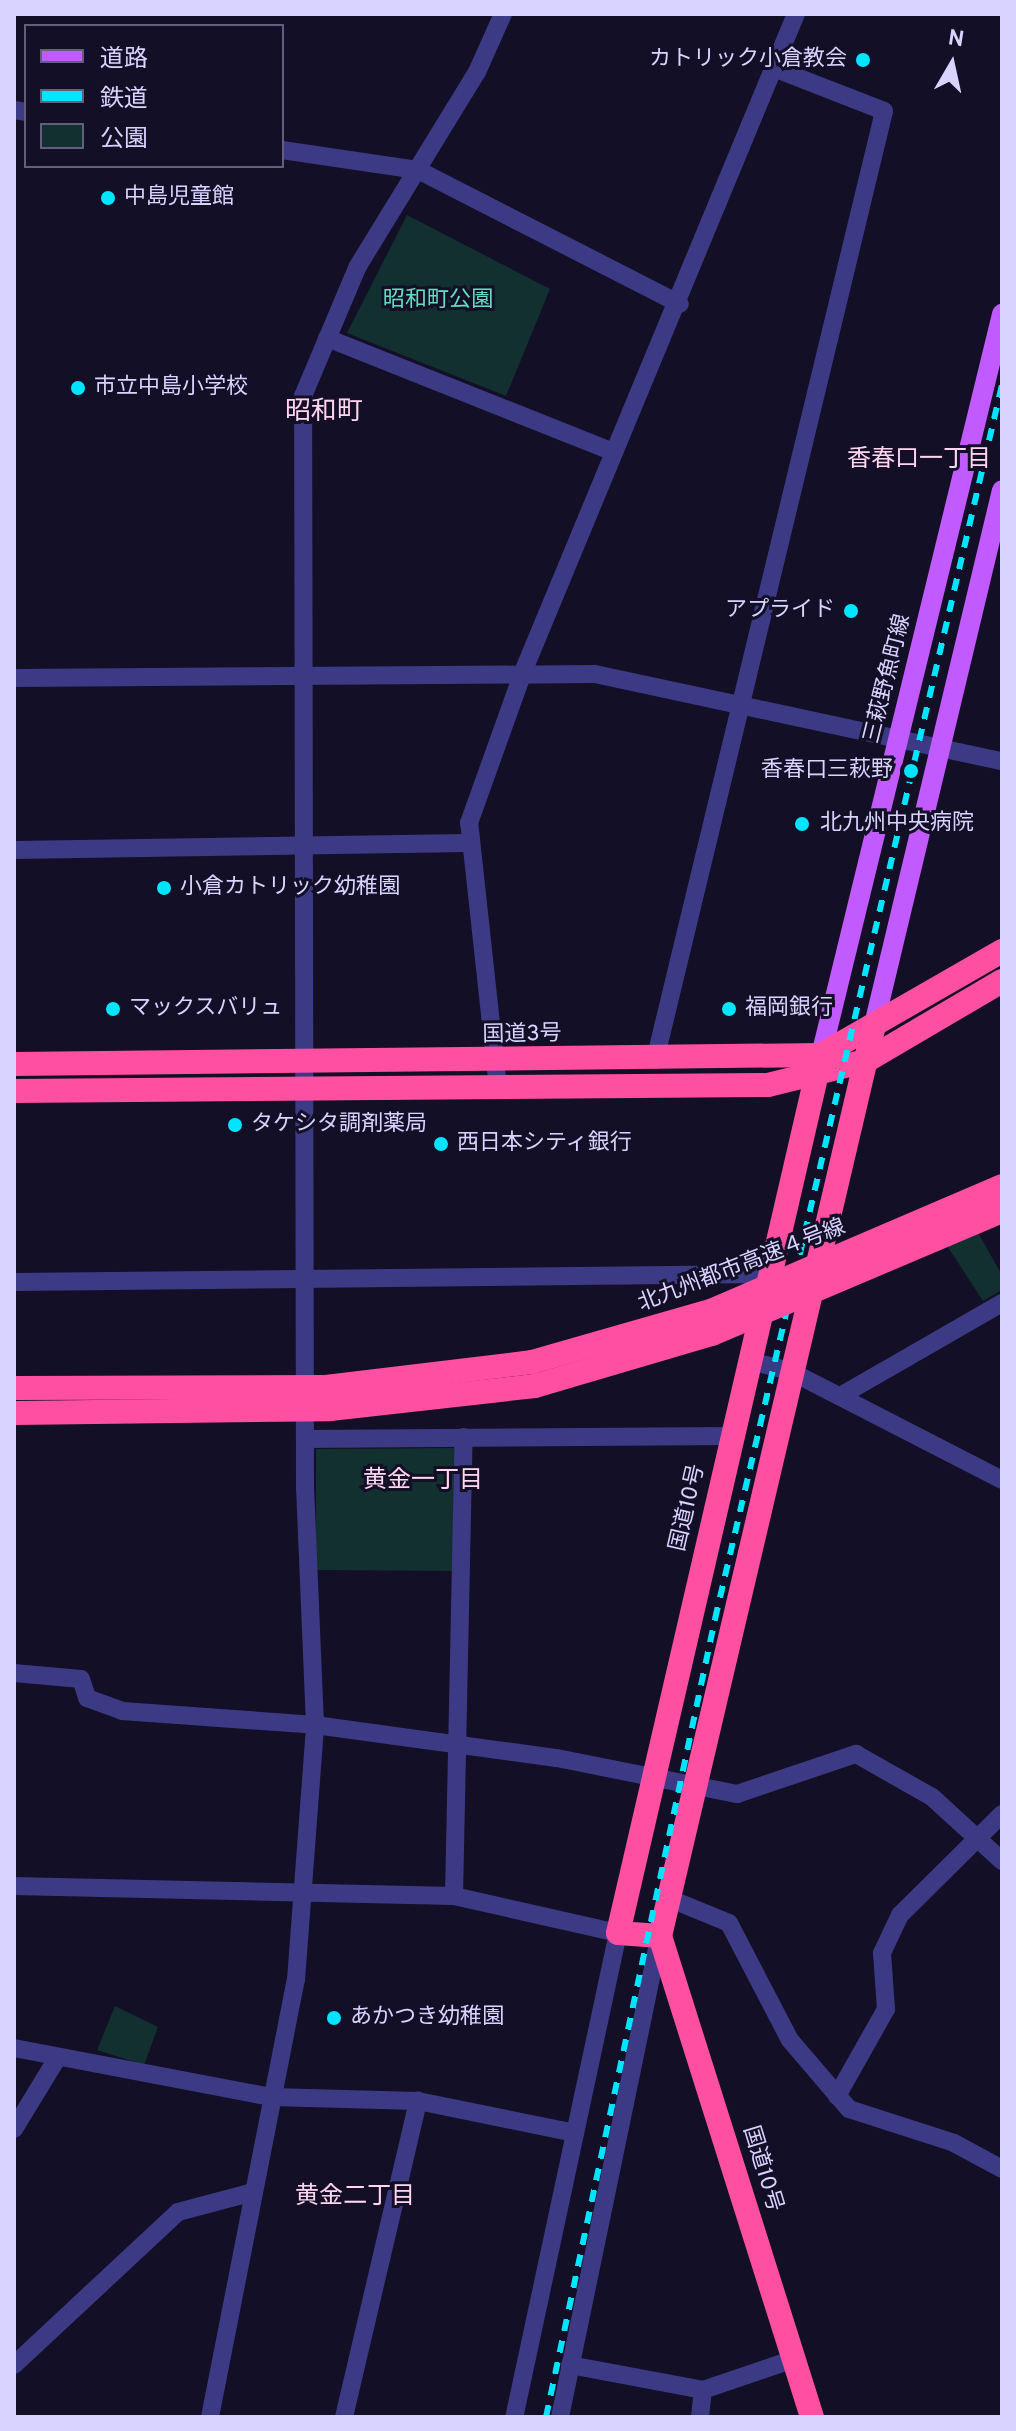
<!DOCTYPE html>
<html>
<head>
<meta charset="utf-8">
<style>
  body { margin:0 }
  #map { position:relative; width:1016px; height:2431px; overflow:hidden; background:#130f26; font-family:Overpass,"Noto Sans JP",sans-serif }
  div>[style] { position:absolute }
  .green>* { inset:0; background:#12302f }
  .minor>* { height:18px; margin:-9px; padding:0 9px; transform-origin:9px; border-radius:9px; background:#3d3a85 }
  .major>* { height:20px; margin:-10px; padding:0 10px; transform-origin:10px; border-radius:10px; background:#c25bff }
  .highway>* { height:24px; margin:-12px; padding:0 12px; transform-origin:12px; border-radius:12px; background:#ff4fa3 }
  .rail>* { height:6px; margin-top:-3px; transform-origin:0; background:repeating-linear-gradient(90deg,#00e5ff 0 12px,transparent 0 22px) }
  .highway-bridge>* { height:24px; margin:-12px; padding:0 12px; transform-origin:12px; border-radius:12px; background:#ff4fa3 }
  .dots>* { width:22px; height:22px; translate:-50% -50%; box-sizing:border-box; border:4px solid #130f26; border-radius:50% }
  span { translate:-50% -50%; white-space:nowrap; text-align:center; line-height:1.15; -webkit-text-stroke:6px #130f26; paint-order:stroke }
  .poi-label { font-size:22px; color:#d9d4ff }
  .right { translate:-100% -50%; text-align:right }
  .left { translate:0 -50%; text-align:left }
  .park-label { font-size:22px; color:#5fe0c0 }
  .street-label { font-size:22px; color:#d9d4ff }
  .neighbourhood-label { font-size:24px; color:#ffd6f0 }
  .quarter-label { font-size:26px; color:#ffd6f0 }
  .frame { position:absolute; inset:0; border:16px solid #d9d4ff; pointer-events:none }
  .legend { position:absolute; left:24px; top:24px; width:260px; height:144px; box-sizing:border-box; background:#130f26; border:2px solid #625e7d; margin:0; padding:10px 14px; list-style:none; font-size:24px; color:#d9d4ff }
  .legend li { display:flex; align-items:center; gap:16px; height:40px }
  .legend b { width:40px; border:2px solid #625e7d }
  .north { position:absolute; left:912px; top:24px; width:80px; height:80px; -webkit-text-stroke:6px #130f26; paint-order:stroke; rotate:9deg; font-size:22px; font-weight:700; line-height:32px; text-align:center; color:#d9d4ff }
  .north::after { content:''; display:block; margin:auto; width:28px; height:36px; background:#d9d4ff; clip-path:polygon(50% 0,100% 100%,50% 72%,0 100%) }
</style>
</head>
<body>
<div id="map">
  <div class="green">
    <div style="clip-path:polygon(407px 215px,550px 289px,506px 396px,347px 333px)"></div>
    <div style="clip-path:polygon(956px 1194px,1002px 1275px,1002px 1290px,983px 1301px,923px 1209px)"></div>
    <div style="clip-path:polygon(458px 1448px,453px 1571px,316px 1570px,316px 1449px)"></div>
    <div style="clip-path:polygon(115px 2006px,158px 2027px,144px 2065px,97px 2050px)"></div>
  </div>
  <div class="minor">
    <div style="left:14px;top:110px;width:12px;rotate:9deg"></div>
    <div style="left:282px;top:150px;width:137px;rotate:8.4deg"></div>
    <div style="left:418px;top:170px;width:294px;rotate:27.1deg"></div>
    <div style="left:327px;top:338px;width:309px;rotate:21.7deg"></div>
    <div style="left:14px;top:678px;width:581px;rotate:-0.39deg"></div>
    <div style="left:595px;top:674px;width:416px;rotate:12.1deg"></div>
    <div style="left:14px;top:850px;width:452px;rotate:-0.9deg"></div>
    <div style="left:655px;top:1060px;width:976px;rotate:-76.43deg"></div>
    <div style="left:884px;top:111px;width:116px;rotate:-158.7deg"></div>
    <div style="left:498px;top:1088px;width:267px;rotate:-96.2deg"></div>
    <div style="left:469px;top:823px;width:160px;rotate:-70.3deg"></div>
    <div style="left:523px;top:672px;width:712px;rotate:-67.47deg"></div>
    <div style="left:14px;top:1282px;width:756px;rotate:-0.61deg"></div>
    <div style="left:750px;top:1361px;width:41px;rotate:14deg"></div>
    <div style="left:790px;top:1371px;width:238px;rotate:27.2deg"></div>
    <div style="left:842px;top:1395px;width:185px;rotate:-29.9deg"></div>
    <div style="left:305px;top:1439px;width:427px;rotate:-0.4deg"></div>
    <div style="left:14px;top:1673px;width:67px;rotate:5.1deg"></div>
    <div style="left:81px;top:1679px;width:20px;rotate:72deg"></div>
    <div style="left:87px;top:1698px;width:37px;rotate:20deg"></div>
    <div style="left:122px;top:1711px;width:194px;rotate:4.1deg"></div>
    <div style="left:315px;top:1725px;width:244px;rotate:7.8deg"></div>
    <div style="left:557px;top:1758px;width:184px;rotate:11.3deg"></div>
    <div style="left:737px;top:1794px;width:126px;rotate:-18.6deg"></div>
    <div style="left:856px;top:1754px;width:87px;rotate:29.5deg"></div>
    <div style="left:932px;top:1797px;width:95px;rotate:42.4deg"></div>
    <div style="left:14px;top:1886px;width:440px;rotate:1.3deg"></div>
    <div style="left:454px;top:1896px;width:168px;rotate:12.7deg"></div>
    <div style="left:618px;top:1933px;width:495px;rotate:102.1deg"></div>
    <div style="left:454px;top:1896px;width:459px;rotate:-88.8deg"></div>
    <div style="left:668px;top:1898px;width:66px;rotate:22.3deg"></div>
    <div style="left:729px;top:1923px;width:132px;rotate:62.5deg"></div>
    <div style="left:790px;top:2040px;width:91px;rotate:49.5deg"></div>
    <div style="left:849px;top:2109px;width:110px;rotate:17.9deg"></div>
    <div style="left:954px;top:2143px;width:55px;rotate:28.4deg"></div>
    <div style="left:14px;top:2048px;width:263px;rotate:10.8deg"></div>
    <div style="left:272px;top:2097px;width:146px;rotate:1.6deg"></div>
    <div style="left:418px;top:2101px;width:156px;rotate:11.5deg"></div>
    <div style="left:837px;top:2096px;width:100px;rotate:-60.6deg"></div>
    <div style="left:886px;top:2009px;width:56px;rotate:-94.1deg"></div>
    <div style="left:882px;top:1953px;width:42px;rotate:-64.7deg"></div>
    <div style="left:900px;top:1915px;width:144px;rotate:-44.7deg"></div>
    <div style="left:14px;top:2129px;width:84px;rotate:-58.6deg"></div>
    <div style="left:14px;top:2365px;width:224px;rotate:-43deg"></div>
    <div style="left:178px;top:2212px;width:78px;rotate:-14.9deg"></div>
    <div style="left:570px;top:2365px;width:135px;rotate:10.6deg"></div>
    <div style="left:703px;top:2390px;width:93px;rotate:-18.8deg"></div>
    <div style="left:210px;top:2417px;width:445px;rotate:-78.9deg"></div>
    <div style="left:296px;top:1980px;width:256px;rotate:-85.7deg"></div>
    <div style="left:315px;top:1725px;width:237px;rotate:-92.4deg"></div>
    <div style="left:305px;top:1488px;width:1092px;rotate:-90.1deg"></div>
    <div style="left:303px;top:396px;width:141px;rotate:-67.1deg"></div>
    <div style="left:358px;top:266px;width:228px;rotate:-58.5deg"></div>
    <div style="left:477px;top:72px;width:64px;rotate:-65.9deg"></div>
    <div style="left:344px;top:2417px;width:325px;rotate:-76.8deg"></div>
    <div style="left:560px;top:2417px;width:491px;rotate:-78.3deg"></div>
    <div style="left:700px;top:2417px;width:27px;rotate:-84deg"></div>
  </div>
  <div class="major">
    <div style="left:873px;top:1029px;width:554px;rotate:-76.54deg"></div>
    <div style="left:821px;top:1055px;width:763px;rotate:-76.27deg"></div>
  </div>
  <div class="highway">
    <div style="left:14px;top:1064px;width:807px;rotate:-0.64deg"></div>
    <div style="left:821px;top:1055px;width:209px;rotate:-29.9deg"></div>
    <div style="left:14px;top:1091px;width:754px;rotate:-0.46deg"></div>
    <div style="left:768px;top:1085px;width:101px;rotate:-13.8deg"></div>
    <div style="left:866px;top:1061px;width:158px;rotate:-30.5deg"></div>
    <div style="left:660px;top:1936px;width:42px;rotate:-175.9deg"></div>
    <div style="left:618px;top:1933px;width:896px;rotate:-76.97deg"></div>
    <div style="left:812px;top:2417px;width:504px;rotate:-107.54deg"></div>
    <div style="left:660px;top:1936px;width:932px;rotate:-76.78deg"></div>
  </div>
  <div class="rail">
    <div style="left:546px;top:2417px;width:816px;rotate:-78.04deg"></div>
    <div style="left:715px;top:1619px;width:1267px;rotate:-76.91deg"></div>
  </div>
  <div class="highway-bridge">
    <div style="left:14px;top:1388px;width:312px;rotate:-0.2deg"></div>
    <div style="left:326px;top:1387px;width:208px;rotate:-6.9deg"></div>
    <div style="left:532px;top:1362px;width:188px;rotate:-16deg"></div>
    <div style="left:713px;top:1310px;width:314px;rotate:-23.2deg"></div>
    <div style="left:14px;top:1413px;width:316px;rotate:-0.7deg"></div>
    <div style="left:330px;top:1409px;width:206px;rotate:-6.4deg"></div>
    <div style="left:535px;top:1386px;width:184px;rotate:-16.4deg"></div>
    <div style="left:712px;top:1334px;width:315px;rotate:-23deg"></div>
  </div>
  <div class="dots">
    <div style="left:863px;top:60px;background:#00e5ff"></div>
    <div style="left:108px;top:198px;background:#00e5ff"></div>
    <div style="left:78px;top:388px;background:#00e5ff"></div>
    <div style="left:851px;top:611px;background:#00e5ff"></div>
    <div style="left:911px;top:771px;background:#00e5ff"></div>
    <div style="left:802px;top:824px;background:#00e5ff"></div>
    <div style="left:164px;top:888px;background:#00e5ff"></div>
    <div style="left:113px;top:1009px;background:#00e5ff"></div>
    <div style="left:729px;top:1009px;background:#00e5ff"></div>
    <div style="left:235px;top:1125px;background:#00e5ff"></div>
    <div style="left:441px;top:1144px;background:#00e5ff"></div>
    <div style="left:334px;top:2018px;background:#00e5ff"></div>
  </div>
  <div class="poi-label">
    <span class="right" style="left:847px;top:60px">カトリック小倉教会</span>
    <span class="left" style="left:124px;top:198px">中島児童館</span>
    <span class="left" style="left:94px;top:388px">市立中島小学校</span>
    <span class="right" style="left:835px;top:611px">アプライド</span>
    <span class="right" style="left:893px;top:771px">香春口三萩野</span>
    <span class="left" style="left:820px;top:824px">北九州中央病院</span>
    <span class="left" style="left:180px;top:888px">小倉カトリック幼稚園</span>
    <span class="left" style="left:129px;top:1009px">マックスバリュ</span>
    <span class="left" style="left:745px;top:1009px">福岡銀行</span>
    <span class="left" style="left:251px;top:1125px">タケシタ調剤薬局</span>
    <span class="left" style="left:457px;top:1144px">西日本シティ銀行</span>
    <span class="left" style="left:350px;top:2018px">あかつき幼稚園</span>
  </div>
  <div class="park-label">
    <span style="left:438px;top:301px">昭和町公園</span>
  </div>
  <div class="street-label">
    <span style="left:888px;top:679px;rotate:-76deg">三萩野魚町線</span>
    <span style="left:522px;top:1035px;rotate:-1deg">国道3号</span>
    <span style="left:742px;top:1266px;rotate:-21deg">北九州都市高速４号線</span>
    <span style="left:688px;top:1508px;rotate:-77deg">国道10号</span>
    <span style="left:762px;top:2169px;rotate:73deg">国道10号</span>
  </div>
  <div class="neighbourhood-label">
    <span style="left:919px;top:461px">香春口一丁目</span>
    <span style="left:423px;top:1482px">黄金一丁目</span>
    <span style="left:355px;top:2198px">黄金二丁目</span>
  </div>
  <div class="quarter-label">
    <span style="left:324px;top:413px">昭和町</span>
  </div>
  <div class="frame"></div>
  <ul class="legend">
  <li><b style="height:10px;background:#c25bff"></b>道路</li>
  <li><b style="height:10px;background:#00e5ff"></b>鉄道</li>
  <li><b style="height:22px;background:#12302f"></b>公園</li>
  </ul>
  <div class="north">N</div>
</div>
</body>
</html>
